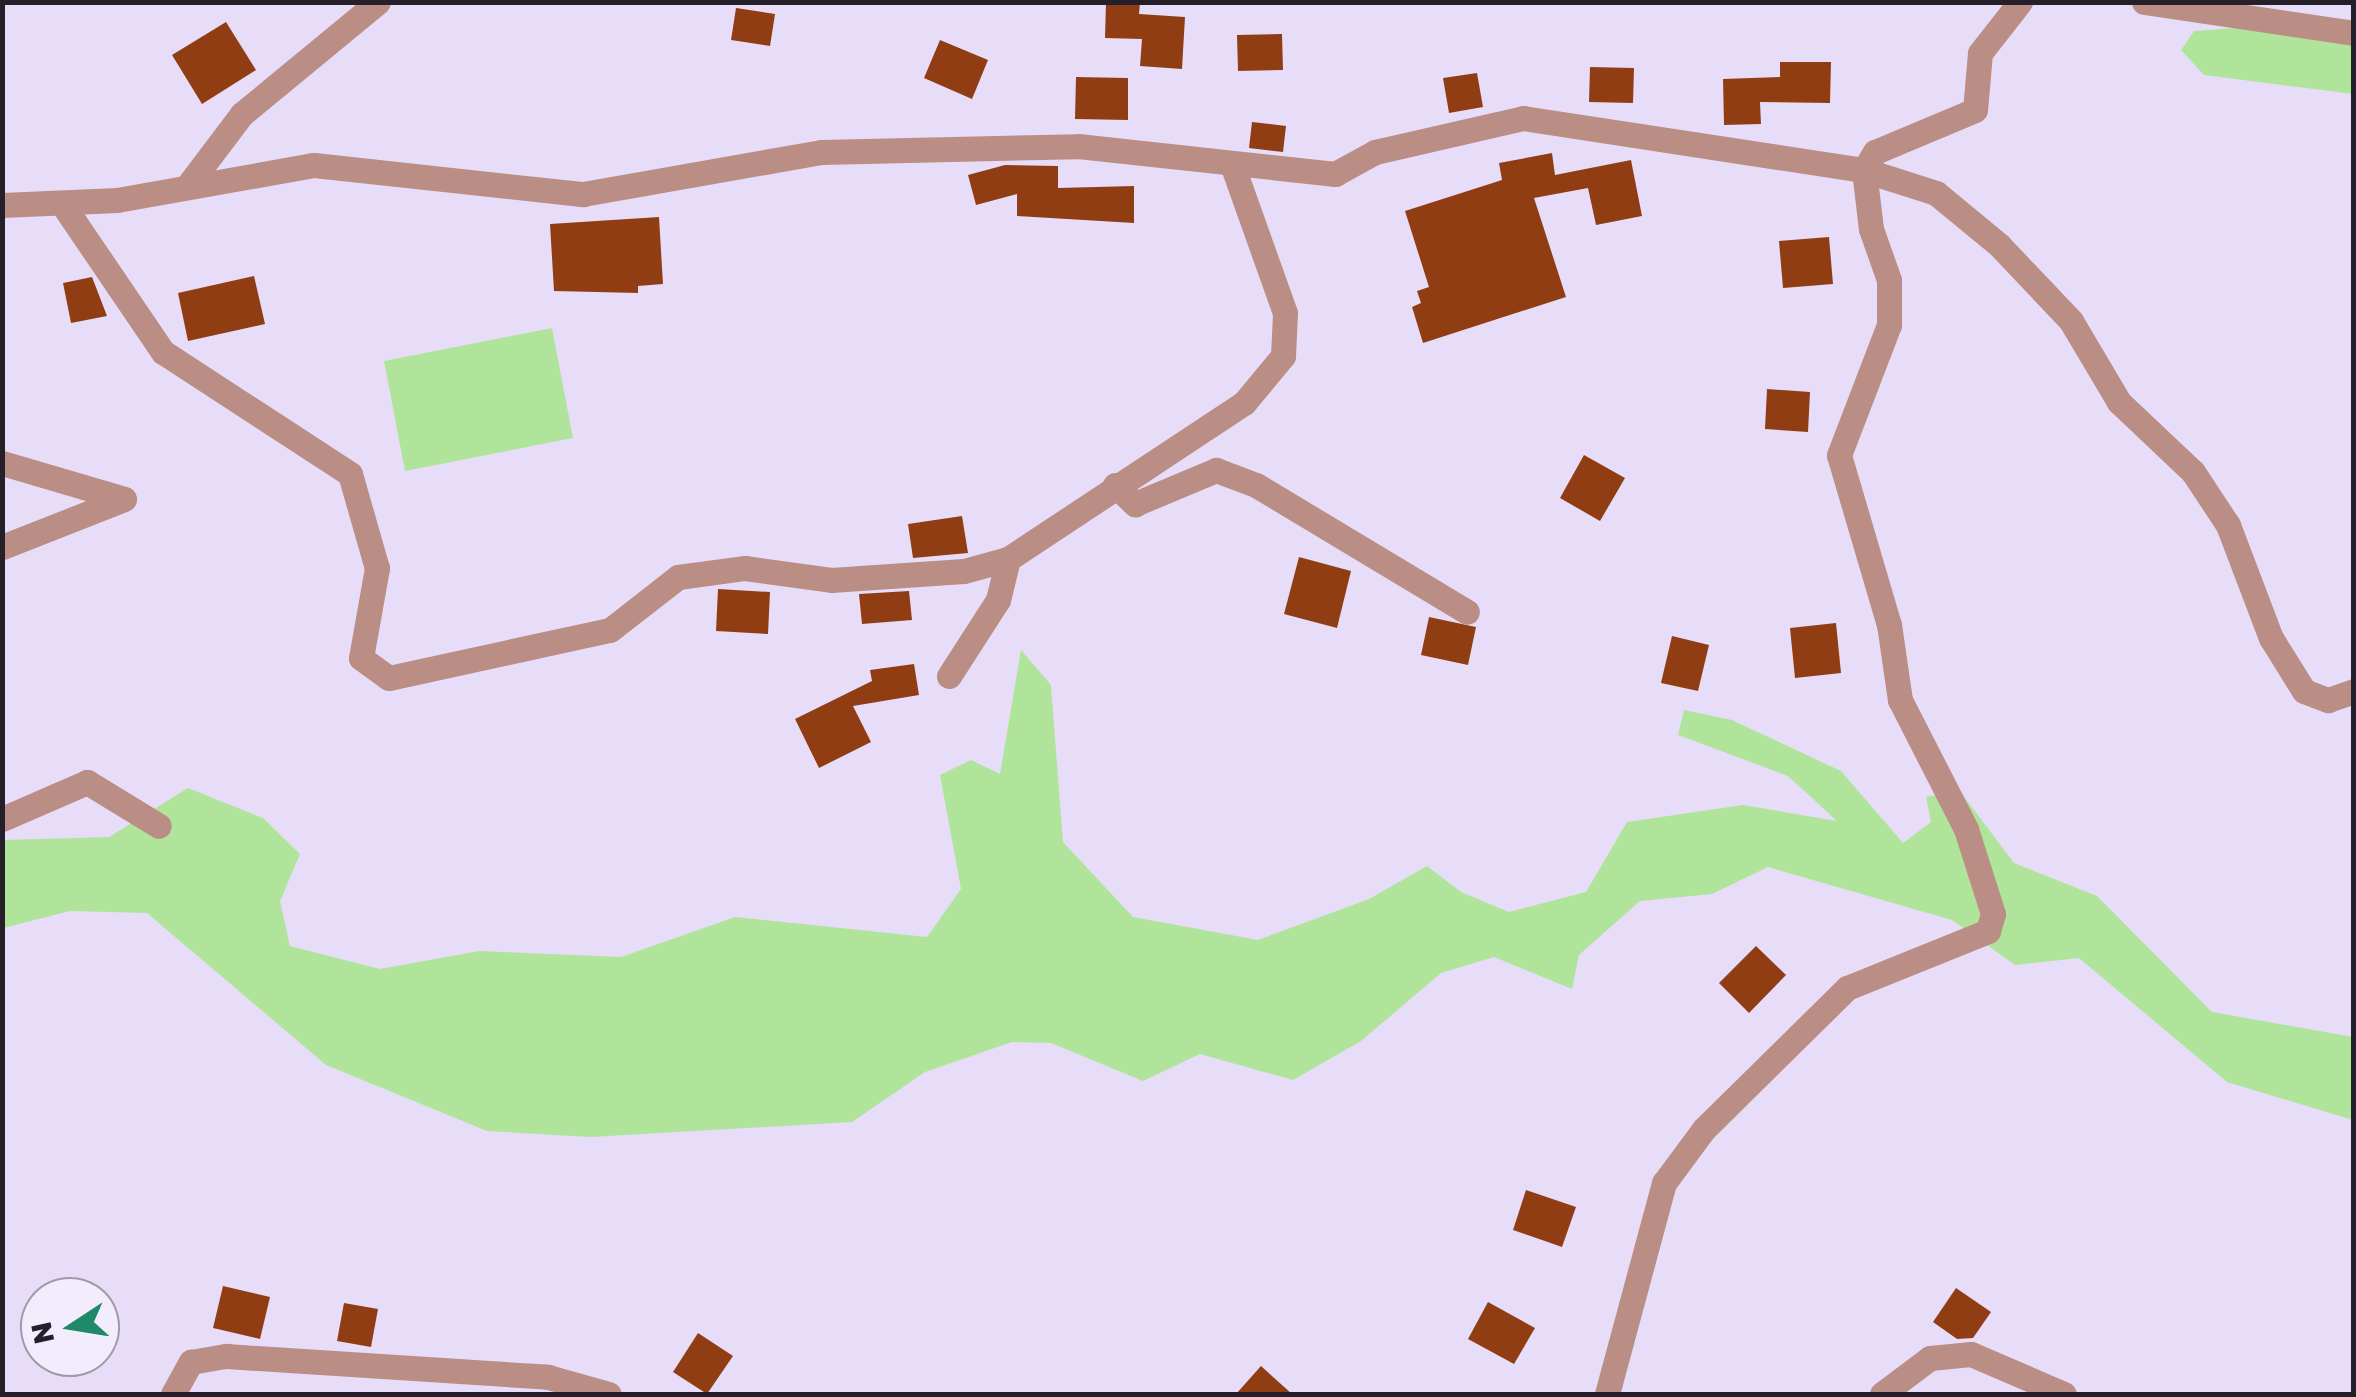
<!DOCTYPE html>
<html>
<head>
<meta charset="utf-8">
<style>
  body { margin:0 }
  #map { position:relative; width:2356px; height:1397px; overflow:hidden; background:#e8ddf8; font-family:"Golos Text",sans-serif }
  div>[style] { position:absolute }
  .green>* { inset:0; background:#b0e49b }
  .building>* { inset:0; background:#913d14 }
  .street>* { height:25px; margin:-12.5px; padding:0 12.5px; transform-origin:12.5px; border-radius:12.5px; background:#ba8d85 }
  span { translate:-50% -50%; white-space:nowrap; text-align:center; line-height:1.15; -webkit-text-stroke:10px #f3ecfd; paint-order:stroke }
  .frame { position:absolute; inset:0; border:5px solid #241f29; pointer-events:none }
  .north { position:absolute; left:20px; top:1277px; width:100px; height:100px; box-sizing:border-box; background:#f3ecfd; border:2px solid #a09aa8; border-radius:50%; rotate:258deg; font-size:28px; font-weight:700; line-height:40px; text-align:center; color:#241f29 }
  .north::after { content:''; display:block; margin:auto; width:35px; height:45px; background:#1e8a69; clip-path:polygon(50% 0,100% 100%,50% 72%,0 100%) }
</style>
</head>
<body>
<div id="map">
  <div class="green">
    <div style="clip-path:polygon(2235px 28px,2353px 40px,2353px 94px,2204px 75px,2181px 50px,2194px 31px)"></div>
    <div style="clip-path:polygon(552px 328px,573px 438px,405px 471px,384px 361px)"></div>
    <div style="clip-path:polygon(1021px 650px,1051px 685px,1063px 842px,1133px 917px,1258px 940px,1369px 899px,1427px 866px,1461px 892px,1509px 912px,1586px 892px,1627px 822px,1743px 805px,1837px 821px,1788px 776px,1678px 735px,1684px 710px,1732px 720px,1841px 771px,1903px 843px,1931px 822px,1926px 797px,1959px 790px,2014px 863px,2097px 896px,2212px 1012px,2353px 1037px,2353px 1120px,2227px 1082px,2079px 958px,2015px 965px,1952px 920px,1768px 867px,1712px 894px,1640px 901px,1579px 955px,1572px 989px,1494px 957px,1441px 973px,1361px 1041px,1293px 1080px,1200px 1054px,1143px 1081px,1051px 1043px,1012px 1042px,925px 1072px,852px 1122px,591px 1137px,487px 1131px,326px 1065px,147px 913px,70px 911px,3px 928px,2px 840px,109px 837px,188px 788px,263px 818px,300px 854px,280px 901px,290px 946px,380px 969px,479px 951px,621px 957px,735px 917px,927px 937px,961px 889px,940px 775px,971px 760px,1000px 774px)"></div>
  </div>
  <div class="building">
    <div style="clip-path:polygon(1106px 2px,1140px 2px,1139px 14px,1185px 17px,1182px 69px,1140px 66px,1142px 39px,1105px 38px)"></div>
    <div style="clip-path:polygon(736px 8px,775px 14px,770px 46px,731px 40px)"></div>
    <div style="clip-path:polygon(226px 22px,256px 70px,202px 104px,172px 55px)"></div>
    <div style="clip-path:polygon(1282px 34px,1283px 70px,1238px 71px,1237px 35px)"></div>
    <div style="clip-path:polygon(940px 40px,988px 60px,972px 99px,924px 78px)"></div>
    <div style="clip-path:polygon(1780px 62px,1831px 62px,1830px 103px,1760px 102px,1761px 124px,1724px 125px,1723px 79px,1780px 77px)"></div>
    <div style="clip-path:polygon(1590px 67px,1634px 68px,1633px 103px,1589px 102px)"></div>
    <div style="clip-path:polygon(1477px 73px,1483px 107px,1449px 113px,1443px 78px)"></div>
    <div style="clip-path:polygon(1076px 77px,1128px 78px,1128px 120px,1075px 119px)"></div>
    <div style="clip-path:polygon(1252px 122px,1286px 126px,1283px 152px,1249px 148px)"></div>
    <div style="clip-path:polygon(1552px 153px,1555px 175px,1631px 160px,1642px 216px,1596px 225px,1588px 188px,1534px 198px,1566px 297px,1423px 343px,1412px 307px,1421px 303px,1417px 291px,1429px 287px,1405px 211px,1502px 180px,1499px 163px)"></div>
    <div style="clip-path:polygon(1005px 165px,1058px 166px,1058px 188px,1134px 186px,1134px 223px,1017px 216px,1017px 194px,976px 205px,968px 175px)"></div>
    <div style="clip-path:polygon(659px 217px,663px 284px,638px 286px,638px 293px,554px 291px,550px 224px)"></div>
    <div style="clip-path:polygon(1829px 237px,1833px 284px,1783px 288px,1779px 241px)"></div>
    <div style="clip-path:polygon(254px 276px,265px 324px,188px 341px,178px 293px)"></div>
    <div style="clip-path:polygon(92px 277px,107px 316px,71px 323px,63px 283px)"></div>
    <div style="clip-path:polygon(1767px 389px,1810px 392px,1808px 432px,1765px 429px)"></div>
    <div style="clip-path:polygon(1584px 455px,1625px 478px,1600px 521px,1560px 498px)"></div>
    <div style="clip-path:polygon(962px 516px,968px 553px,913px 558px,908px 524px)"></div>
    <div style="clip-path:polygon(1299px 557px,1351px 571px,1337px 628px,1284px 614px)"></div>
    <div style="clip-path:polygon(718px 589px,770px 592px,768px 634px,716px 631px)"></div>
    <div style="clip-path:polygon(909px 591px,912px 620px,862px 624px,859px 594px)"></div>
    <div style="clip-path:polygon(1429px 617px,1476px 627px,1468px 665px,1421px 655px)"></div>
    <div style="clip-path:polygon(1836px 623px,1841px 673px,1795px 678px,1790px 628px)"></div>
    <div style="clip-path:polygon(1672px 636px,1709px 645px,1698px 691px,1661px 683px)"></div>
    <div style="clip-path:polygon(914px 664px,919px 695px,853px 706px,871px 742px,819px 768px,795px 719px,872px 681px,870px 670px)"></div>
    <div style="clip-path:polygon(1756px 946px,1786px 975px,1749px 1013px,1719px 983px)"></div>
    <div style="clip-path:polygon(1526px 1190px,1576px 1207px,1562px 1247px,1513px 1230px)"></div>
    <div style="clip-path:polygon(223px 1286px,270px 1297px,260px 1339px,213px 1328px)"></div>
    <div style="clip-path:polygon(1956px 1288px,1991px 1312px,1973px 1338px,1957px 1339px,1933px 1322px)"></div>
    <div style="clip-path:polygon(1488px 1302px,1535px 1328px,1514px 1364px,1468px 1339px)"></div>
    <div style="clip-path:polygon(344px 1303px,378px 1309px,371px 1347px,337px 1341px)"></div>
    <div style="clip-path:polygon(698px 1333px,733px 1356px,707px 1394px,673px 1372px)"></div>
    <div style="clip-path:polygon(1261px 1366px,1292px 1394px,1236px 1394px)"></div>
  </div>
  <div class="street">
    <div style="left:2144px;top:2px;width:212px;rotate:8.4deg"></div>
    <div style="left:189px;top:184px;width:88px;rotate:-52.9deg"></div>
    <div style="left:242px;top:114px;width:176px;rotate:-39.5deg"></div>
    <div style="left:2px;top:205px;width:115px;rotate:-2.5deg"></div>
    <div style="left:117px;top:200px;width:200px;rotate:-10.1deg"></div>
    <div style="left:314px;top:165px;width:271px;rotate:6.2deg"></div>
    <div style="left:583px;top:194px;width:242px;rotate:-10deg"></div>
    <div style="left:821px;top:152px;width:257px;rotate:-1.3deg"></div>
    <div style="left:1078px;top:146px;width:259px;rotate:6.2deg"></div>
    <div style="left:1335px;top:174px;width:46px;rotate:-28.8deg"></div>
    <div style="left:1375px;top:152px;width:152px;rotate:-12.9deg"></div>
    <div style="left:1523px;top:118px;width:345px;rotate:8.7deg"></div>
    <div style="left:1864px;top:170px;width:76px;rotate:17.7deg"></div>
    <div style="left:1936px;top:193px;width:82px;rotate:39.5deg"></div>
    <div style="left:1999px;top:245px;width:105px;rotate:46.5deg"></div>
    <div style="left:2071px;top:321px;width:94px;rotate:59.3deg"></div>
    <div style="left:2119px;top:402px;width:102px;rotate:43.4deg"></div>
    <div style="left:2193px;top:472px;width:64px;rotate:56.6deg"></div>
    <div style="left:2228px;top:525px;width:121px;rotate:69.2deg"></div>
    <div style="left:2271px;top:638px;width:62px;rotate:58.1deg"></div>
    <div style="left:2304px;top:691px;width:26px;rotate:21deg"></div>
    <div style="left:2328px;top:700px;width:28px;rotate:-19deg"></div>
    <div style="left:63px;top:205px;width:178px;rotate:55.8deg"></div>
    <div style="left:163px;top:352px;width:223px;rotate:33.1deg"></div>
    <div style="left:350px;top:474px;width:98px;rotate:74deg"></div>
    <div style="left:377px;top:568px;width:91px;rotate:100.1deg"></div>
    <div style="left:361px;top:658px;width:34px;rotate:36deg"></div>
    <div style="left:389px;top:678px;width:226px;rotate:-12.3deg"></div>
    <div style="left:610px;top:630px;width:86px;rotate:-37.9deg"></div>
    <div style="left:678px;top:577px;width:68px;rotate:-7.7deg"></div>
    <div style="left:745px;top:568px;width:87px;rotate:7.9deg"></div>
    <div style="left:831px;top:580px;width:133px;rotate:-3.9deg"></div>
    <div style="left:964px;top:571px;width:46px;rotate:-15.3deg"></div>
    <div style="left:1008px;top:559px;width:283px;rotate:-33.5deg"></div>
    <div style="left:1244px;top:403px;width:61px;rotate:-50.3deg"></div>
    <div style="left:1283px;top:356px;width:43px;rotate:-87.3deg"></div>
    <div style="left:1285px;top:313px;width:158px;rotate:-109.6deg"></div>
    <div style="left:2px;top:463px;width:127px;rotate:16.4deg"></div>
    <div style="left:124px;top:499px;width:131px;rotate:158.5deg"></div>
    <div style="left:1115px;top:485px;width:28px;rotate:44deg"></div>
    <div style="left:1135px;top:504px;width:88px;rotate:-22.8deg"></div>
    <div style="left:1216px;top:470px;width:43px;rotate:20.6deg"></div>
    <div style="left:1256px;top:485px;width:246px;rotate:31deg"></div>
    <div style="left:949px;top:676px;width:90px;rotate:-57.2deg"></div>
    <div style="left:998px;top:600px;width:42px;rotate:-76.3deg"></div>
    <div style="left:2px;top:819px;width:93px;rotate:-23.5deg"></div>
    <div style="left:87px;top:782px;width:84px;rotate:31.4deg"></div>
    <div style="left:173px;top:1394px;width:37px;rotate:-61deg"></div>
    <div style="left:191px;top:1362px;width:36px;rotate:-10deg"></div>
    <div style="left:226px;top:1356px;width:323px;rotate:3.7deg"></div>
    <div style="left:548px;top:1377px;width:63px;rotate:15.6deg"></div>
    <div style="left:1607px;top:1394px;width:219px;rotate:-74.9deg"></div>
    <div style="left:1664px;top:1183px;width:67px;rotate:-53.5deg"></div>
    <div style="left:1704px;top:1129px;width:201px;rotate:-44.6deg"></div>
    <div style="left:1847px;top:988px;width:152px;rotate:-22deg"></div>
    <div style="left:1988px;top:931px;width:18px;rotate:-74deg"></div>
    <div style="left:1993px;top:914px;width:89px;rotate:-107.6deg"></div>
    <div style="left:1966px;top:829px;width:145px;rotate:-117.1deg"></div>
    <div style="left:1900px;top:700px;width:76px;rotate:-98.3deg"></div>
    <div style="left:1889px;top:625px;width:177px;rotate:-106.4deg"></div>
    <div style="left:1839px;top:455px;width:139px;rotate:-69deg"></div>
    <div style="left:1889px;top:325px;width:45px;rotate:-90deg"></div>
    <div style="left:1889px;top:280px;width:54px;rotate:-109.4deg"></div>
    <div style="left:1871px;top:229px;width:59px;rotate:-96.8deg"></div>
    <div style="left:1864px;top:170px;width:21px;rotate:-59deg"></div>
    <div style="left:1875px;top:152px;width:108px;rotate:-22.8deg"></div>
    <div style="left:1975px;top:110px;width:57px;rotate:-85deg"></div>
    <div style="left:1980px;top:53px;width:65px;rotate:-51.9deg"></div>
    <div style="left:1882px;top:1394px;width:60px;rotate:-36.9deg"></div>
    <div style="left:1930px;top:1358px;width:41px;rotate:-5.6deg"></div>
    <div style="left:1971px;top:1354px;width:101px;rotate:23.3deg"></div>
  </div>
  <div class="frame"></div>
  <div class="north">N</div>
</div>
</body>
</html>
